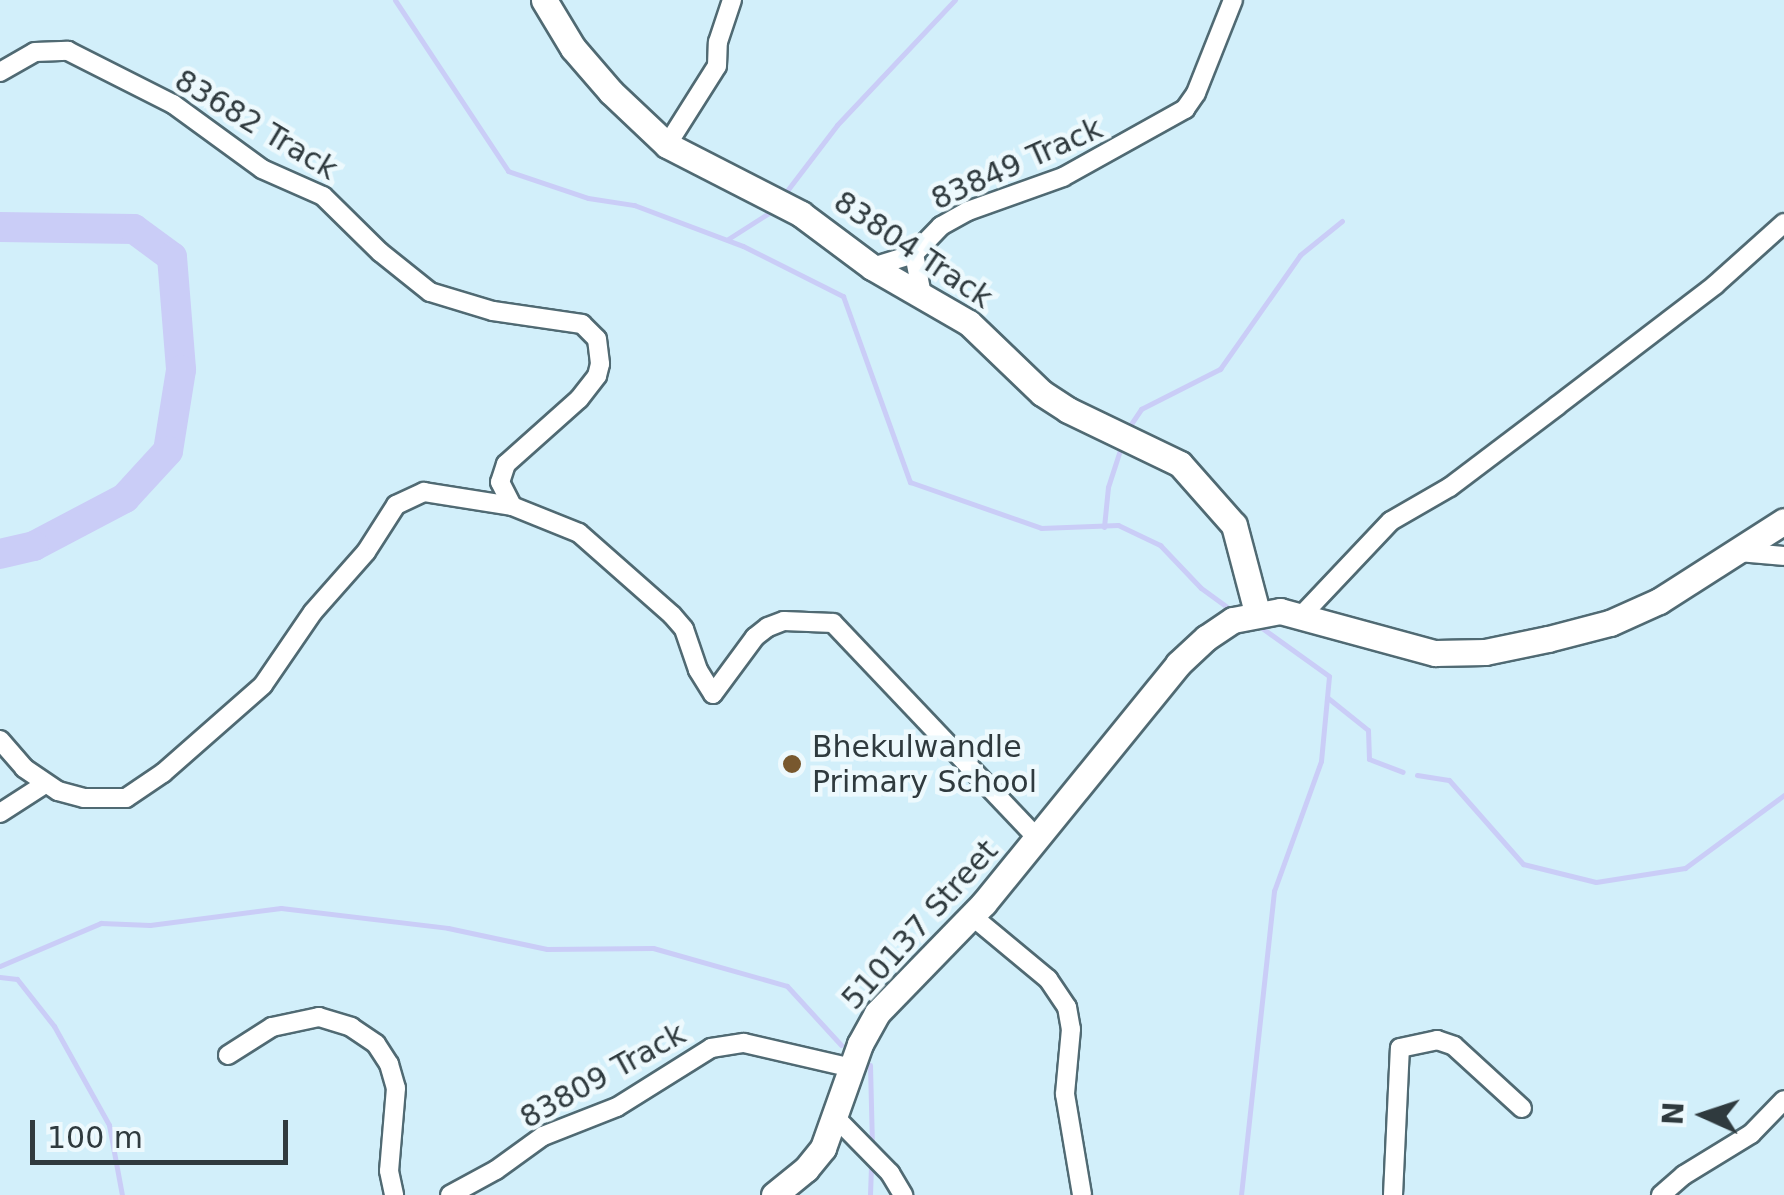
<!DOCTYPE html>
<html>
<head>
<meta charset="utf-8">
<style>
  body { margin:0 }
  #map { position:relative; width:1784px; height:1195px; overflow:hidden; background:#d2effa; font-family:"DejaVu Sans",sans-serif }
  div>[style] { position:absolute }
  .stream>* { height:5px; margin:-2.5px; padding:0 2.5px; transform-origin:2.5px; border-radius:2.5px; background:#cacdf7 }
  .river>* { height:30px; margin:-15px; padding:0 15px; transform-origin:15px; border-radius:15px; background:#cacdf7 }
  .roads { filter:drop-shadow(2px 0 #506a73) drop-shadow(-2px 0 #506a73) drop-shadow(0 2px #506a73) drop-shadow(0 -2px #506a73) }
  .street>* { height:18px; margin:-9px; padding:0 9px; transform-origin:9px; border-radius:9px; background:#fff }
  .secondary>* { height:25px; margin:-12.5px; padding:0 12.5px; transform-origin:12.5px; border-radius:12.5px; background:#fff }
  .dots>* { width:28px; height:28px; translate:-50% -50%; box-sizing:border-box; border:5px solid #edf9fd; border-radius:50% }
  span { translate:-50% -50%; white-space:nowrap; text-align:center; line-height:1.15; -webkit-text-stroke:9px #edf9fd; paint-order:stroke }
  .street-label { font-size:30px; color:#2f3a3e }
  .poi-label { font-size:30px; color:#2f3a3e }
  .left { translate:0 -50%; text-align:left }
  .north { position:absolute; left:1654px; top:1065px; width:100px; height:100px; -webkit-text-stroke:8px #edf9fd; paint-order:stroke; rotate:273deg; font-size:28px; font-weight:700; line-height:40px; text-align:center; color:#2f3a3e }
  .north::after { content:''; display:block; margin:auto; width:35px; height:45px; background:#2f3a3e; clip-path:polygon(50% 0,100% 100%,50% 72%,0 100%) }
  .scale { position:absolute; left:30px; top:1120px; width:258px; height:45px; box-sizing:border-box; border:5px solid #2f3a3e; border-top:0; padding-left:12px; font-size:30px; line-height:35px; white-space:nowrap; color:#2f3a3e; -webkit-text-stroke:8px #edf9fd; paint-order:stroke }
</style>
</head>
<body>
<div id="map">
  <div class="stream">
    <div style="left:395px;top:0;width:205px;rotate:56.5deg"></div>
    <div style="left:508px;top:171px;width:84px;rotate:18.6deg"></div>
    <div style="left:588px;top:198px;width:47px;rotate:8.7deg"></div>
    <div style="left:634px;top:205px;width:116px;rotate:20.6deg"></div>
    <div style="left:743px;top:246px;width:112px;rotate:26.6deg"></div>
    <div style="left:843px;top:296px;width:198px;rotate:70.2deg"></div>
    <div style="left:910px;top:482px;width:139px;rotate:19.3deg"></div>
    <div style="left:1041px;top:528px;width:77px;rotate:-2.2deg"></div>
    <div style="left:1118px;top:525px;width:47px;rotate:25.5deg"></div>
    <div style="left:1160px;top:545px;width:59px;rotate:46.4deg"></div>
    <div style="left:1201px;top:588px;width:39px;rotate:36deg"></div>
    <div style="left:786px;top:192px;width:84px;rotate:-52.7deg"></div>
    <div style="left:837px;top:125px;width:172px;rotate:-46.7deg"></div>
    <div style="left:728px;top:239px;width:52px;rotate:-32.5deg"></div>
    <div style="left:1129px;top:427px;width:22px;rotate:-56deg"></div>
    <div style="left:1141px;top:409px;width:89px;rotate:-26.9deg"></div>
    <div style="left:1220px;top:369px;width:139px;rotate:-54.9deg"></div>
    <div style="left:1300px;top:255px;width:54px;rotate:-39deg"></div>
    <div style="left:1104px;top:527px;width:40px;rotate:-84.3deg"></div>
    <div style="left:1108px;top:487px;width:42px;rotate:-72deg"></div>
    <div style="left:1328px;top:698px;width:51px;rotate:38.7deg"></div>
    <div style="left:1368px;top:730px;width:29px;rotate:88deg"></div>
    <div style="left:1369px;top:759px;width:36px;rotate:21deg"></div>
    <div style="left:1417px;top:775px;width:32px;rotate:9deg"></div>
    <div style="left:1449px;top:780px;width:112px;rotate:48.6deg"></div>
    <div style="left:1523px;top:864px;width:75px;rotate:13.9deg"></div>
    <div style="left:1596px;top:882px;width:90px;rotate:-8.9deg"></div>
    <div style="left:1685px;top:868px;width:123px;rotate:-36.4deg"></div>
    <div style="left:0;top:966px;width:110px;rotate:-23.1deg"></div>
    <div style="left:101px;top:923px;width:49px;rotate:2.3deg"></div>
    <div style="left:150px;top:925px;width:132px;rotate:-7.4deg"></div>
    <div style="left:281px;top:908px;width:168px;rotate:6.8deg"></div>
    <div style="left:448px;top:928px;width:101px;rotate:12deg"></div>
    <div style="left:547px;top:949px;width:106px;rotate:-0.5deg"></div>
    <div style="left:653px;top:948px;width:139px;rotate:15.8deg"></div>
    <div style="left:787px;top:986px;width:80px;rotate:47.5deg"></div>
    <div style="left:0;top:977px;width:17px;rotate:7deg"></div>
    <div style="left:17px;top:979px;width:60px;rotate:51.8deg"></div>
    <div style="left:54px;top:1026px;width:113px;rotate:60.9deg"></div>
    <div style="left:109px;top:1125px;width:71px;rotate:79.5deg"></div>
    <div style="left:870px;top:1065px;width:82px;rotate:88.6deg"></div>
    <div style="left:870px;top:1195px;width:32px;rotate:-88deg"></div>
    <div style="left:1241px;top:1195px;width:306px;rotate:-83.8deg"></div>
    <div style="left:1274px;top:891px;width:138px;rotate:-70.1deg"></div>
    <div style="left:1321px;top:761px;width:85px;rotate:-84.6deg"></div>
    <div style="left:1329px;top:676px;width:82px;rotate:-144.4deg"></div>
  </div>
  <div class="river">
    <div style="left:0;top:227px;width:134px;rotate:0.9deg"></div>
    <div style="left:134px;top:229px;width:47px;rotate:36.4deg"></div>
    <div style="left:172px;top:257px;width:113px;rotate:85.4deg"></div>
    <div style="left:181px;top:370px;width:82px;rotate:99.1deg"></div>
    <div style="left:168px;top:451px;width:64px;rotate:132.5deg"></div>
    <div style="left:125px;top:498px;width:103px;rotate:152.2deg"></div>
    <div style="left:34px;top:546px;width:35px;rotate:167deg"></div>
  </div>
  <div class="roads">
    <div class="street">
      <div style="left:0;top:72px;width:40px;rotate:-29.7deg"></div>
      <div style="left:35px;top:52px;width:33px;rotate:-2deg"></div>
      <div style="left:68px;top:51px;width:118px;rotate:26.8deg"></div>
      <div style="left:173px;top:104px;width:110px;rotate:36.1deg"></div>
      <div style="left:262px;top:169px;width:67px;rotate:23.9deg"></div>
      <div style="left:323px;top:196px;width:80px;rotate:44.5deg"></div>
      <div style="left:380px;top:252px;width:64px;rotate:38.7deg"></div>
      <div style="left:430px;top:292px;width:66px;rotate:16.8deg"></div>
      <div style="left:493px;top:311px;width:90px;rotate:8.3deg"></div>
      <div style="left:582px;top:324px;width:21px;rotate:45deg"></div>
      <div style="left:597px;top:339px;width:25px;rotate:83deg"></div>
      <div style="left:600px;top:364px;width:12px;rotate:104deg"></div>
      <div style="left:597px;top:376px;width:29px;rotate:128deg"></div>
      <div style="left:579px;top:399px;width:98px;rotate:138.3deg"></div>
      <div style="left:506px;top:464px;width:19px;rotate:108deg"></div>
      <div style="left:500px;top:482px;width:27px;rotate:63deg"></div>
      <div style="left:512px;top:506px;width:72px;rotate:21.9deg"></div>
      <div style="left:579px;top:533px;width:124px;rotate:41.4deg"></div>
      <div style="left:672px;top:615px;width:18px;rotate:49deg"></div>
      <div style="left:684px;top:629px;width:43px;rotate:71.1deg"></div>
      <div style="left:698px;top:670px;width:28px;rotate:58deg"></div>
      <div style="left:713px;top:694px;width:71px;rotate:-53.6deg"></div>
      <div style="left:755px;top:637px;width:16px;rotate:-38deg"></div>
      <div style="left:768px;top:627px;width:17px;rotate:-21deg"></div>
      <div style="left:784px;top:621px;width:49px;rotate:2.3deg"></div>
      <div style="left:833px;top:623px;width:299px;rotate:46.5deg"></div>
      <div style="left:667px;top:145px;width:93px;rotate:-57.7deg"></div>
      <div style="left:717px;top:66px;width:24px;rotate:-88deg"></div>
      <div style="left:718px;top:42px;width:44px;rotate:-71.6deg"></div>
      <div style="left:872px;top:267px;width:44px;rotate:-17.2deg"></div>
      <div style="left:922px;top:295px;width:42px;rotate:-101deg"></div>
      <div style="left:914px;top:254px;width:39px;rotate:-46deg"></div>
      <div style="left:941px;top:226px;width:31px;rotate:-29deg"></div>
      <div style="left:968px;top:211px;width:101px;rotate:-19.7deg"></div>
      <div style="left:1063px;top:177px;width:140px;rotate:-29.1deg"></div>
      <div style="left:1185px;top:109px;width:19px;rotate:-55deg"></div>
      <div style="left:1196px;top:93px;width:100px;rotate:-68.3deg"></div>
      <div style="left:1739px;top:552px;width:45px;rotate:5.1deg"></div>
      <div style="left:1302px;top:615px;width:129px;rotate:-46.6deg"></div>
      <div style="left:1391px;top:521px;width:68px;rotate:-30deg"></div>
      <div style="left:1450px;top:487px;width:134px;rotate:-37.1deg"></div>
      <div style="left:1557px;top:406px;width:199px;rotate:-37.4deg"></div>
      <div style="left:1715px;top:285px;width:93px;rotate:-41.9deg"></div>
      <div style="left:0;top:740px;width:37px;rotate:49deg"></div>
      <div style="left:24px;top:768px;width:41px;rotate:34.1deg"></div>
      <div style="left:58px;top:791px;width:27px;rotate:15deg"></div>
      <div style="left:84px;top:798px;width:42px"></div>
      <div style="left:126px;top:798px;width:45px;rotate:-34deg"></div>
      <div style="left:163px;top:773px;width:133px;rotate:-41.3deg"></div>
      <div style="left:263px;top:685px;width:88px;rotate:-55.6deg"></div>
      <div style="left:313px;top:612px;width:80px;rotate:-48.5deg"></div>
      <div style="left:366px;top:552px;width:56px;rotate:-57.4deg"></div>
      <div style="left:396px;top:505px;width:31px;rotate:-25deg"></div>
      <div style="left:424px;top:492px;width:89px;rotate:9deg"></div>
      <div style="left:0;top:813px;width:54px;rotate:-32.8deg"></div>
      <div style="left:972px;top:916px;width:99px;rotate:39.7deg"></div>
      <div style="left:1048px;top:979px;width:34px;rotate:56deg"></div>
      <div style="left:1067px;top:1007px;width:22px;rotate:80deg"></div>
      <div style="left:1071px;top:1029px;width:65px;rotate:95.3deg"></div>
      <div style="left:1065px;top:1094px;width:102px;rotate:80.4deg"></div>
      <div style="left:228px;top:1055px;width:52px;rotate:-32.5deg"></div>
      <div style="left:272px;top:1027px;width:48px;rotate:-12deg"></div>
      <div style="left:319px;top:1017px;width:34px;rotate:17deg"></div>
      <div style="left:351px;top:1027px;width:30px;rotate:34deg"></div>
      <div style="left:376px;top:1044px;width:24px;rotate:57deg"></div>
      <div style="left:389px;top:1064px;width:25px;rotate:74deg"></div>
      <div style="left:396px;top:1088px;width:83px;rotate:94.8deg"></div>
      <div style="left:389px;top:1171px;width:25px;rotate:78deg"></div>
      <div style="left:837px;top:1119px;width:76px;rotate:45.5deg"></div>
      <div style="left:890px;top:1173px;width:26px;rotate:59deg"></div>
      <div style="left:450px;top:1195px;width:52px;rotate:-28.5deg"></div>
      <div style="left:496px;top:1170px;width:58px;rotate:-35.9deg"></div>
      <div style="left:543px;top:1136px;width:79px;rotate:-21.4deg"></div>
      <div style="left:617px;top:1107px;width:111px;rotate:-32.1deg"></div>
      <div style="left:711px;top:1048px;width:33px;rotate:-9deg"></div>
      <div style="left:744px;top:1043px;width:111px;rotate:13deg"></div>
      <div style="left:1393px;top:1195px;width:147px;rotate:-87.3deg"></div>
      <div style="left:1400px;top:1048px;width:38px;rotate:-12deg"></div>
      <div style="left:1437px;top:1040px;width:18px;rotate:19deg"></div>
      <div style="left:1454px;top:1046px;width:92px;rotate:42.4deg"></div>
      <div style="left:1661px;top:1195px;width:30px;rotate:-41deg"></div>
      <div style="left:1684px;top:1175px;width:79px;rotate:-31.5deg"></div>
      <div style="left:1751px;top:1134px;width:47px;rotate:-45.9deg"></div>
    </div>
    <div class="secondary">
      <div style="left:544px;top:0;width:56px;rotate:58.9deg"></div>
      <div style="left:573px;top:48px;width:58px;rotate:49.2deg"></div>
      <div style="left:611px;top:92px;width:77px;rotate:43.4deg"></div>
      <div style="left:667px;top:145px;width:151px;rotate:27.2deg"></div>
      <div style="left:801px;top:214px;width:89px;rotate:36.7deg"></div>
      <div style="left:872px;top:267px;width:112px;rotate:30deg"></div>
      <div style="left:969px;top:323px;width:101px;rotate:43.8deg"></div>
      <div style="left:1042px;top:393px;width:31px;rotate:33deg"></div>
      <div style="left:1068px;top:410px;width:124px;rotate:25.7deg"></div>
      <div style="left:1180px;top:464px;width:81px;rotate:48.5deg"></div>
      <div style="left:1234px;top:525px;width:90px;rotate:75.2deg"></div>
      <div style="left:774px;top:1195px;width:41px;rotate:-39.1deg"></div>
      <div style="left:806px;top:1169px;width:27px;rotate:-51deg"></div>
      <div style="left:823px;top:1148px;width:110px;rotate:-70.4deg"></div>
      <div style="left:860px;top:1044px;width:35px;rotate:-61deg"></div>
      <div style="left:877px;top:1013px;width:153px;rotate:-45.8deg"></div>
      <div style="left:984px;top:903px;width:308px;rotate:-50.9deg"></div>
      <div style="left:1178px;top:664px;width:38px;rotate:-43deg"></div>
      <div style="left:1206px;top:638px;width:32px;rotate:-34deg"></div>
      <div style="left:1233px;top:620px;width:48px;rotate:-10.8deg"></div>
      <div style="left:1280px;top:611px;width:161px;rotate:15.2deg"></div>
      <div style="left:1435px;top:653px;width:50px;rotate:-1.1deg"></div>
      <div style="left:1485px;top:652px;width:64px;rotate:-11.7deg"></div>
      <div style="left:1548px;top:639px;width:64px;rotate:-14.5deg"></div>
      <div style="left:1610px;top:623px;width:54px;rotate:-24.2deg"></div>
      <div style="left:1659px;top:601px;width:148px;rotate:-32.6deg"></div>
    </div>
  </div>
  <div class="dots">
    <div style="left:792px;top:764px;background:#78582e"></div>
  </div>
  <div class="street-label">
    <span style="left:256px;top:125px;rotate:31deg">83682 Track</span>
    <span style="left:1017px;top:164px;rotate:-24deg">83849 Track</span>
    <span style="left:913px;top:250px;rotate:34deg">83804 Track</span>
    <span style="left:920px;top:925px;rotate:-48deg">510137 Street</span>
    <span style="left:603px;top:1076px;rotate:-29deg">83809 Track</span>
  </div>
  <div class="poi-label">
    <span class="left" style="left:812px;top:764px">Bhekulwandle<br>Primary School</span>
  </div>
  <div class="north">N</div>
  <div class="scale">100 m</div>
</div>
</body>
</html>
